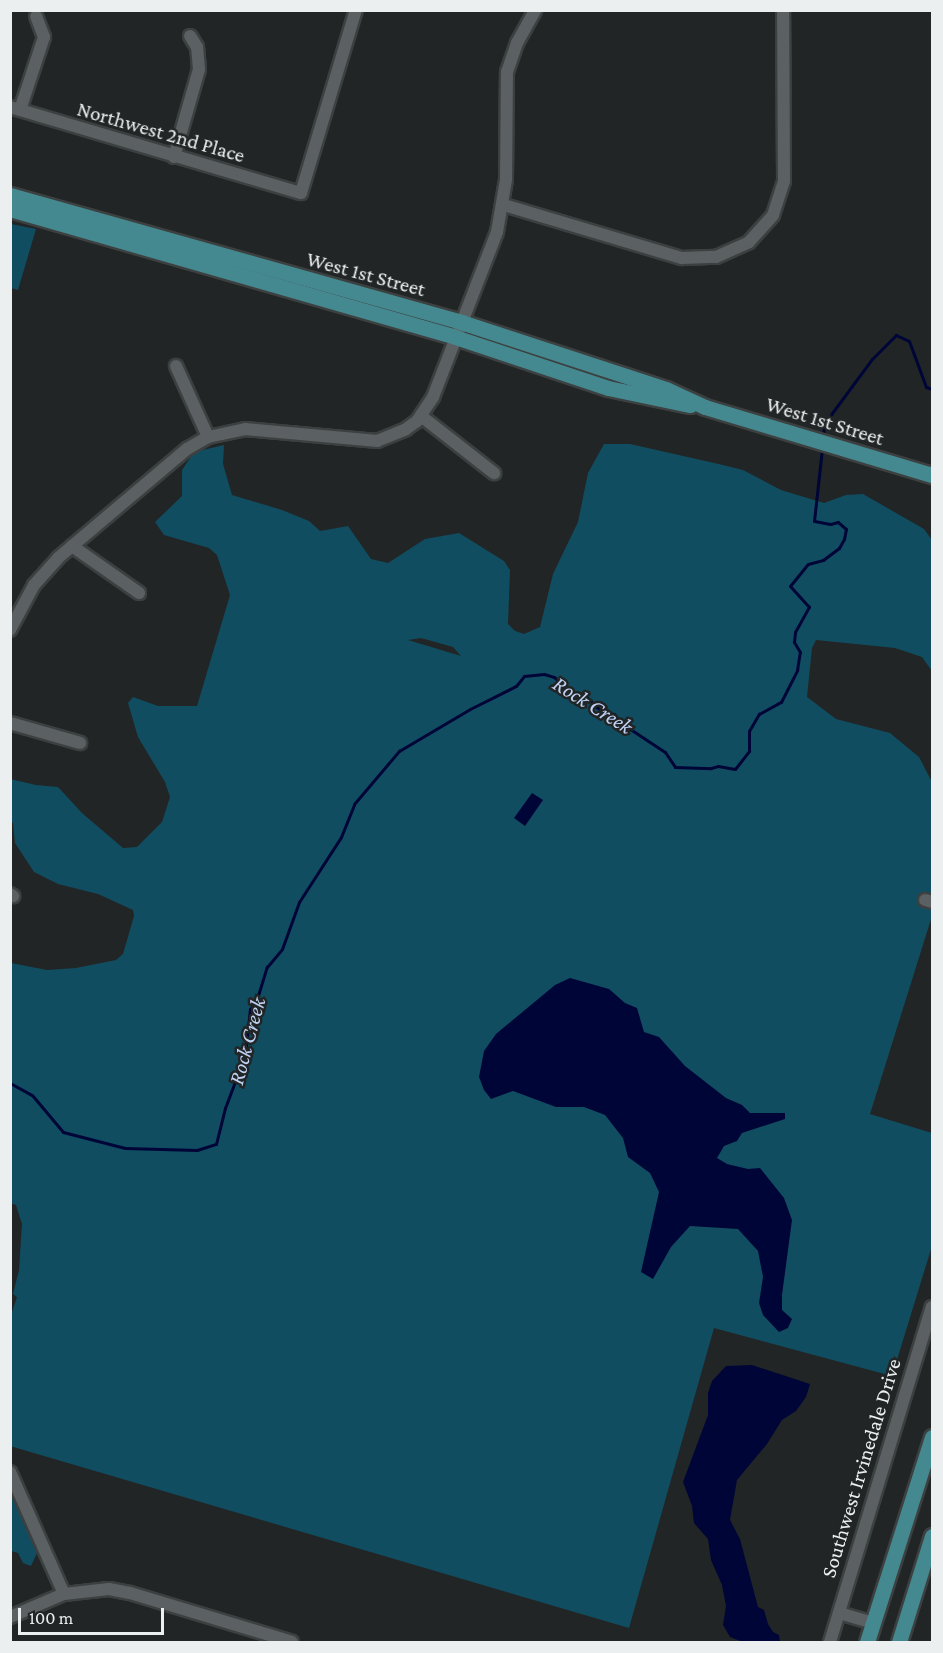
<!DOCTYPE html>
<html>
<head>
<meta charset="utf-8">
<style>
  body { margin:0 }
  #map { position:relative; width:943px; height:1653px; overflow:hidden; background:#212526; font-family:"Crimson Pro",serif }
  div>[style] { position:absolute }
  .green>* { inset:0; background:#114d60 }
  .water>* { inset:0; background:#000537 }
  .stream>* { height:3px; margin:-1.5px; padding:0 1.5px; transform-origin:1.5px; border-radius:1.5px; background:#000537 }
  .roads { filter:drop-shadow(2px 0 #3c4040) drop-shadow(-2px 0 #3c4040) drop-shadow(0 2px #3c4040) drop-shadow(0 -2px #3c4040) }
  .minor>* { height:12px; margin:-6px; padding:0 6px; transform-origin:6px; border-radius:6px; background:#5b6062 }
  .major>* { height:15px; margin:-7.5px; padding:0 7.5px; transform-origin:7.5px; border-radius:7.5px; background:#458990 }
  span { translate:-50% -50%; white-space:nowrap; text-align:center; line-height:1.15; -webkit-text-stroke:5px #212526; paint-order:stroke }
  .street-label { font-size:21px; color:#eceff0 }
  .water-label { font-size:22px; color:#c0d3f5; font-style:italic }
  .frame { position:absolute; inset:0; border:12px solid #eceff0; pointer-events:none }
  .scale { position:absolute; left:18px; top:1608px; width:146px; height:27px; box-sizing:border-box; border:3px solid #eceff0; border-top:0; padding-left:8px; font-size:18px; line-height:21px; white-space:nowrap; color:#eceff0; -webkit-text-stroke:4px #212526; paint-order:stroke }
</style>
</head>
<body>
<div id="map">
  <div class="green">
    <div style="clip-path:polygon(11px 224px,36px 229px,18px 290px,11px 288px)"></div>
    <div style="clip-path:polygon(evenodd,604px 444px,630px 444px,723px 465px,743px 470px,781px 490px,824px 503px,846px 495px,863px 494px,924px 529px,932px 540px,932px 671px,922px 657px,895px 648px,816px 640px,812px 648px,807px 697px,836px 719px,890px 733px,919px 757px,932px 782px,932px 916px,870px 1114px,932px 1133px,932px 1246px,892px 1376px,714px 1328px,629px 1628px,10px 1446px,10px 1318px,17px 1297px,13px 1294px,19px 1270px,22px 1224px,16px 1205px,10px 1203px,11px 963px,47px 970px,76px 968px,116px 960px,123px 954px,134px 916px,133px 910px,98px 894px,58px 884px,34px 872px,15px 843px,13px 823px,11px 821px,10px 779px,36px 785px,58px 787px,82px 813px,123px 848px,137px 847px,162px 822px,170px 797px,165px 782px,138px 737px,128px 703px,133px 697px,158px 706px,197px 706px,230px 595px,217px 555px,209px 548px,164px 535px,155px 522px,182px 496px,182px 470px,194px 452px,224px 445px,223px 464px,232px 495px,282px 510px,309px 521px,320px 531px,348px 526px,371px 559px,388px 563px,425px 539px,459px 533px,504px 561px,510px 570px,508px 624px,515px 631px,524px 634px,540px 627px,553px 574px,578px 522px,588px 473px,604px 444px,421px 638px,453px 647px,461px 656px,408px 640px,421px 638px)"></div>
    <div style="clip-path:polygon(10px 1495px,23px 1516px,37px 1553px,31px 1566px,23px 1563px,18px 1553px,11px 1551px)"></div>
  </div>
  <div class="water">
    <div style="clip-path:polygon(532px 793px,543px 800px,525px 826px,514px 818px)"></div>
    <div style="clip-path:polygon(570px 978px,609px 989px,625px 1003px,637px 1008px,644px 1032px,659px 1037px,685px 1066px,726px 1098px,742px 1105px,750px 1113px,785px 1113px,785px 1119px,742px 1133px,737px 1141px,724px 1146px,717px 1158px,727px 1164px,748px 1169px,760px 1168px,784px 1198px,792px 1220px,782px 1295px,782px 1310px,792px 1319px,788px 1328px,779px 1332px,763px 1315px,759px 1303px,763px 1277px,758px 1251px,738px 1229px,690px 1226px,671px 1247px,653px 1279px,641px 1272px,659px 1192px,650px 1173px,628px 1157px,623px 1138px,605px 1115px,584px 1107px,556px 1107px,513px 1091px,491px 1099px,484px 1090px,479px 1077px,484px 1051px,496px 1034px,555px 985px)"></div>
    <div style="clip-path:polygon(752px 1365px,810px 1384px,806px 1397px,796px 1411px,782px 1420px,767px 1444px,737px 1480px,730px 1520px,740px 1539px,758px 1607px,764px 1610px,768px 1624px,773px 1632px,779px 1635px,780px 1642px,743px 1642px,730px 1637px,723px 1625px,726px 1606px,722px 1585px,711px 1560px,708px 1539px,694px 1523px,692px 1506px,683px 1482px,708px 1415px,708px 1393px,712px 1381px,726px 1366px)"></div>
  </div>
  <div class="stream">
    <div style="left:823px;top:438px;width:12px;rotate:-85deg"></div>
    <div style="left:824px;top:426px;width:15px;rotate:-58deg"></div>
    <div style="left:832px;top:413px;width:67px;rotate:-53.5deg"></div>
    <div style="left:872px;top:359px;width:34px;rotate:-45deg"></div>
    <div style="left:896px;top:335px;width:14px;rotate:25deg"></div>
    <div style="left:909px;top:341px;width:49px;rotate:69.7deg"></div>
    <div style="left:926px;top:387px;width:6px;rotate:18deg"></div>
    <div style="left:10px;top:1083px;width:25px;rotate:29deg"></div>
    <div style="left:32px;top:1095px;width:48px;rotate:50deg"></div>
    <div style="left:63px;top:1132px;width:64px;rotate:14.5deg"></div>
    <div style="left:125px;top:1148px;width:72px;rotate:1.6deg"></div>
    <div style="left:197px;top:1150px;width:20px;rotate:-18deg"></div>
    <div style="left:216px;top:1144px;width:37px;rotate:-76deg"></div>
    <div style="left:225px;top:1108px;width:57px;rotate:-69.3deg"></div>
    <div style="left:245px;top:1055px;width:46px;rotate:-83.8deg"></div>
    <div style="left:250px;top:1009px;width:9px;rotate:-49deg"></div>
    <div style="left:256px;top:1002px;width:37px;rotate:-73deg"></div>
    <div style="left:267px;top:967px;width:23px;rotate:-50deg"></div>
    <div style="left:282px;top:949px;width:50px;rotate:-70.1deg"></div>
    <div style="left:299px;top:902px;width:77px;rotate:-57.1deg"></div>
    <div style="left:341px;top:837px;width:35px;rotate:-68deg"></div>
    <div style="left:354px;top:804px;width:70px;rotate:-49.7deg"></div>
    <div style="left:399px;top:751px;width:82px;rotate:-30.6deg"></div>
    <div style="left:470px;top:709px;width:51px;rotate:-26.6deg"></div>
    <div style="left:516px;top:686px;width:13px;rotate:-51deg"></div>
    <div style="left:524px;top:676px;width:20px;rotate:-6deg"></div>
    <div style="left:544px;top:674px;width:10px;rotate:17deg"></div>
    <div style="left:554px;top:677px;width:26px;rotate:40deg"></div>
    <div style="left:574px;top:694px;width:12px;rotate:9deg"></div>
    <div style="left:586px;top:696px;width:13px;rotate:48deg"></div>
    <div style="left:595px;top:706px;width:11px;rotate:34deg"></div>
    <div style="left:604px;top:712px;width:10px;rotate:11deg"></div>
    <div style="left:614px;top:714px;width:11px;rotate:52deg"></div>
    <div style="left:621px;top:723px;width:53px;rotate:33.4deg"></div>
    <div style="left:665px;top:752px;width:18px;rotate:56deg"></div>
    <div style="left:675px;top:767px;width:36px;rotate:2deg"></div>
    <div style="left:711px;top:768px;width:7px;rotate:-16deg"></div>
    <div style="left:718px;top:766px;width:17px;rotate:10deg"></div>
    <div style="left:735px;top:769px;width:23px;rotate:-52deg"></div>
    <div style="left:749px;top:751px;width:20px;rotate:-90deg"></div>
    <div style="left:749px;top:731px;width:20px;rotate:-60deg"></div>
    <div style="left:759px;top:714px;width:25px;rotate:-29deg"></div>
    <div style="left:781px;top:702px;width:36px;rotate:-63deg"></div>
    <div style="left:797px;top:670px;width:18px;rotate:-81deg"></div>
    <div style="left:800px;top:652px;width:12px;rotate:-121deg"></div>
    <div style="left:794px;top:642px;width:10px;rotate:-84deg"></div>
    <div style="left:795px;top:632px;width:29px;rotate:-61deg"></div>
    <div style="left:809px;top:607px;width:28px;rotate:-132deg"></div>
    <div style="left:790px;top:586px;width:28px;rotate:-51deg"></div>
    <div style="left:808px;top:564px;width:16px;rotate:-15deg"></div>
    <div style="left:823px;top:560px;width:20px;rotate:-37deg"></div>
    <div style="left:839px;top:548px;width:10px;rotate:-61deg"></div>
    <div style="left:844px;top:539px;width:10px;rotate:-79deg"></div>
    <div style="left:846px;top:529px;width:11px;rotate:-139deg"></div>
    <div style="left:838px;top:522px;width:8px;rotate:166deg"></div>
    <div style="left:830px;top:524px;width:16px;rotate:-169deg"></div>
    <div style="left:814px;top:521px;width:73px;rotate:-83.7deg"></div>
  </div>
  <div class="roads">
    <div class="minor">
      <div style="left:10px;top:107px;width:303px;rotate:16.5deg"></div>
      <div style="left:301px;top:193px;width:191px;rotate:-73.3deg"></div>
      <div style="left:20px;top:110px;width:77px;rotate:-71.8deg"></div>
      <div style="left:44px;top:37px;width:22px;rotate:-111deg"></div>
      <div style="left:174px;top:157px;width:91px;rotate:-74.1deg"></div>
      <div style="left:199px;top:69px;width:22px;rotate:-95deg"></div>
      <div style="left:197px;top:47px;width:13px;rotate:-122deg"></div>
      <div style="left:504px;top:205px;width:186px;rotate:16.6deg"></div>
      <div style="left:682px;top:258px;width:34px;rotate:-2deg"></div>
      <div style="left:716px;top:257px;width:36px;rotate:-24deg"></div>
      <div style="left:749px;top:242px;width:36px;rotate:-48deg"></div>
      <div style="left:773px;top:215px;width:36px;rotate:-72deg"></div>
      <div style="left:784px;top:181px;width:171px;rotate:-90.3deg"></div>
      <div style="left:176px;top:366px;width:78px;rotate:65.7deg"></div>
      <div style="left:421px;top:416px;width:93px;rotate:38deg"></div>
      <div style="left:72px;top:546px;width:82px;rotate:35deg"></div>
      <div style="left:10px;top:630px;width:51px;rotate:-61.9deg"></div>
      <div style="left:34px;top:585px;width:36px;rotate:-48deg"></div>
      <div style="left:58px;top:558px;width:169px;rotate:-40.2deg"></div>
      <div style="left:187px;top:449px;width:24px;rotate:-30deg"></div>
      <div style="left:208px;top:437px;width:38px;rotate:-12deg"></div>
      <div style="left:245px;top:429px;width:133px;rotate:5.2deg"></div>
      <div style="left:377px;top:441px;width:31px;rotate:-22deg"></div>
      <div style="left:406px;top:429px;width:14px;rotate:-36deg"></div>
      <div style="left:417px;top:421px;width:29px;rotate:-56deg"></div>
      <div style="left:433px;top:397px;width:177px;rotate:-68.8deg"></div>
      <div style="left:497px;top:232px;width:53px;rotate:-80.2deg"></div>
      <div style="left:506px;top:180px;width:108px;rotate:-89.5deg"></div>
      <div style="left:507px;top:72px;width:31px;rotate:-71deg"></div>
      <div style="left:517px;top:43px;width:38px;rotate:-61deg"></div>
      <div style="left:10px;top:723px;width:73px;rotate:15.9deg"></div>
      <div style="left:10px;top:894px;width:4px;rotate:34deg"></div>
      <div style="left:925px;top:900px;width:7px;rotate:16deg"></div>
      <div style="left:10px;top:1472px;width:133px;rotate:66.1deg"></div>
      <div style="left:839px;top:1613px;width:35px;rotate:16deg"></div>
      <div style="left:10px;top:1617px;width:59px;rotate:-23.1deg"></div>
      <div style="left:64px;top:1594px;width:45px;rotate:-6.3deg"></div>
      <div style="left:109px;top:1589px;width:21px;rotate:11deg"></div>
      <div style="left:130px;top:1593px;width:169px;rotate:16.8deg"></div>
      <div style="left:830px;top:1642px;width:350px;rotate:-73.1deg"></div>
    </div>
    <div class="major">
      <div style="left:10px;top:195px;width:469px;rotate:15.7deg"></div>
      <div style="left:461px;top:322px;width:216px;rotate:18.1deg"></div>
      <div style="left:666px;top:389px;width:43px;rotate:24.8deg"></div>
      <div style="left:705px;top:407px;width:237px;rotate:16.7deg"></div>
      <div style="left:10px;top:209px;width:463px;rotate:16deg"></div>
      <div style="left:455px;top:337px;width:161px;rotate:18.4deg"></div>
      <div style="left:608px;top:388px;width:84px;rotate:11.7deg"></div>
      <div style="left:867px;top:1642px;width:215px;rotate:-72.4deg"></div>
      <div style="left:899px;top:1642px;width:111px;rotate:-72.7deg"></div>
    </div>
  </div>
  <div class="street-label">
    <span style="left:161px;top:132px;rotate:16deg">Northwest 2nd Place</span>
    <span style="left:366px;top:274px;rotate:15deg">West 1st Street</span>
    <span style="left:825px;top:421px;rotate:17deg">West 1st Street</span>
    <span style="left:861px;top:1468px;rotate:-73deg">Southwest Irvinedale Drive</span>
  </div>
  <div class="water-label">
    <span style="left:593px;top:705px;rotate:32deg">Rock Creek</span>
    <span style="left:247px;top:1041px;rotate:-75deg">Rock Creek</span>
  </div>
  <div class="frame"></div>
  <div class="scale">100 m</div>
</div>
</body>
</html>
